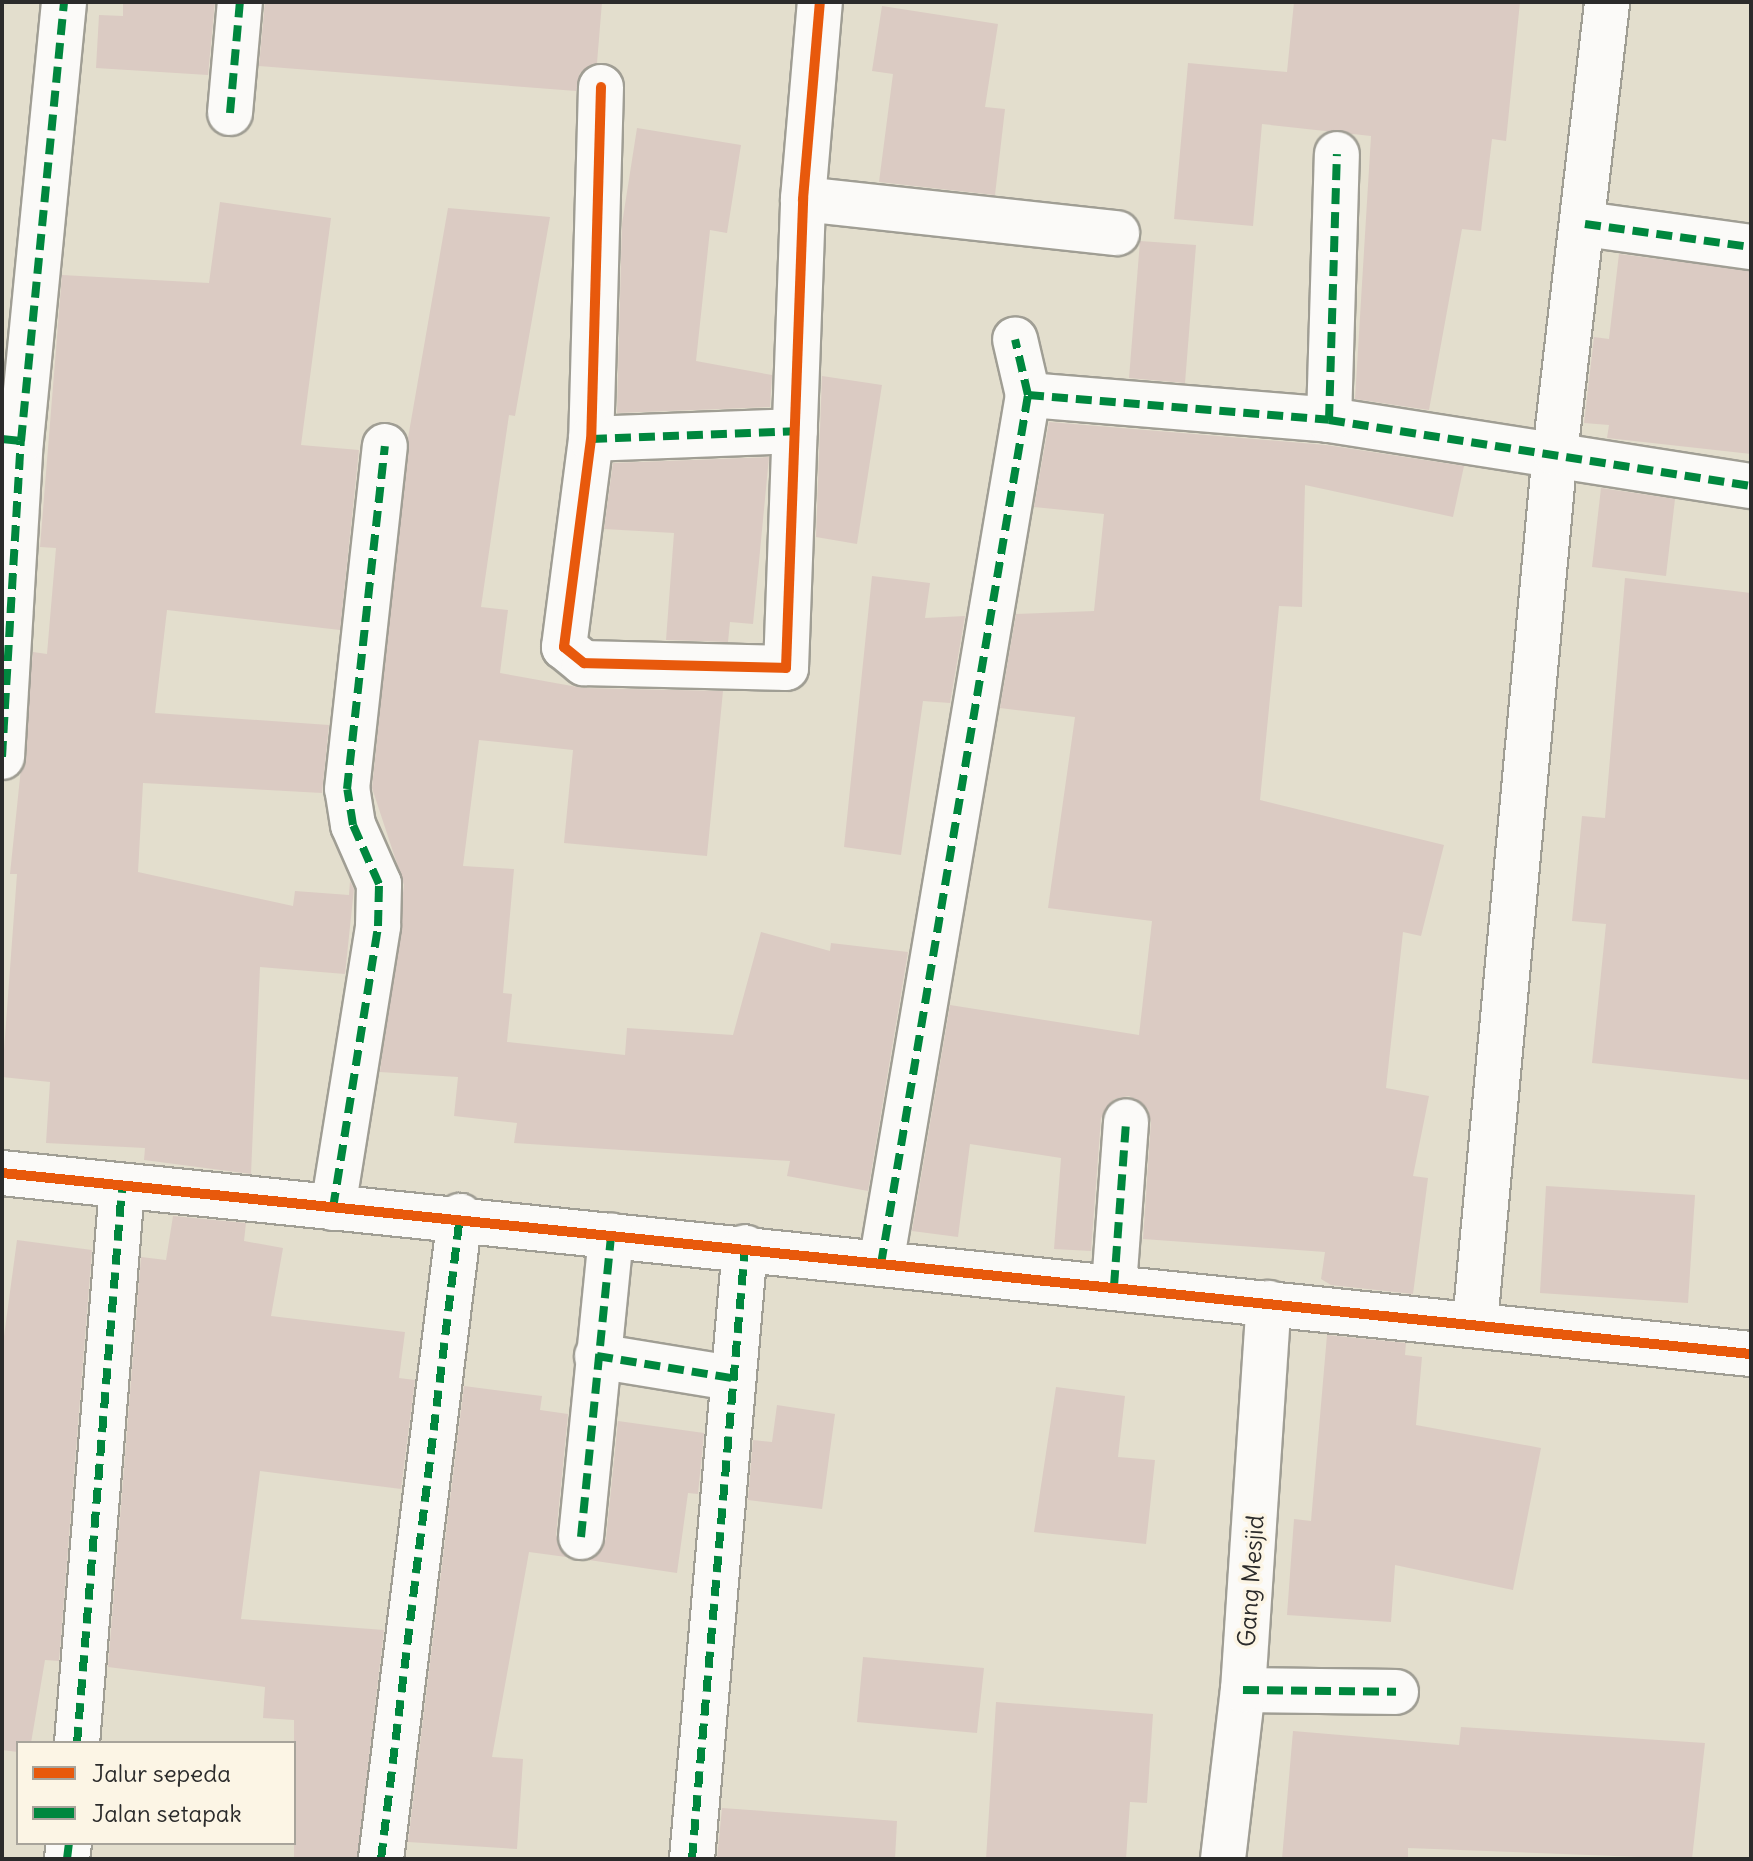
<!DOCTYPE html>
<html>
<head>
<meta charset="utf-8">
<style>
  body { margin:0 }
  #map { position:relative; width:1753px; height:1861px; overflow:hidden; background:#e3decd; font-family:Delius,sans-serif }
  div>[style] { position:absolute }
  .building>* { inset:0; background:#dbcbc3 }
  .roads { filter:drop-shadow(2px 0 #a09e94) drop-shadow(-2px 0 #a09e94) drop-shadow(0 2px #a09e94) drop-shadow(0 -2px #a09e94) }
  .minor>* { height:44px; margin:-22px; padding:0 22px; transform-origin:22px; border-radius:22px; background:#fbfaf8 }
  .quiet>* { height:8px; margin-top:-4px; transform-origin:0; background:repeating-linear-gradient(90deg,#00873e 0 16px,transparent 0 24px) }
  .cycleway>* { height:10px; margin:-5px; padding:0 5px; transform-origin:5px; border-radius:5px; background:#e8590c }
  span { translate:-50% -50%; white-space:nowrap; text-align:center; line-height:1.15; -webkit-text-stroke:7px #fcf5e5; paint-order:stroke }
  .street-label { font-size:24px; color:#2b2b2b }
  .frame { position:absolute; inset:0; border:4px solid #2b2b2b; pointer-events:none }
  .legend { position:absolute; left:16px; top:1741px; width:280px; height:104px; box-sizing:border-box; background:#fcf5e5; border:2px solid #a8a49b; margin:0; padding:10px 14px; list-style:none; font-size:24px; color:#2b2b2b }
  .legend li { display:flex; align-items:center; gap:16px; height:40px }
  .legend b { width:40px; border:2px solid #a8a49b }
</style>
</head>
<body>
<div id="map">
  <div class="building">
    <div style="clip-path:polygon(123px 2px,215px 2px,208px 75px,96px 68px,99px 15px,123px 16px)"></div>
    <div style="clip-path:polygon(265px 2px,602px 2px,597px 63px,580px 73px,576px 91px,259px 66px)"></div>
    <div style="clip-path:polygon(1294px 2px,1520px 2px,1506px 141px,1492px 139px,1481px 231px,1462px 229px,1429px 410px,1355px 399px,1371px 136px,1262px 124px,1253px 226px,1174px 219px,1188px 63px,1287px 72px)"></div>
    <div style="clip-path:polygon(882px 6px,998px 24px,985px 107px,1005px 109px,995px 195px,879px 182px,893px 74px,872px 71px)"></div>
    <div style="clip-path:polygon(637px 128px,741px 145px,727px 233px,710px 230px,696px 361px,772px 375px,770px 407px,617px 413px,622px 224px)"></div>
    <div style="clip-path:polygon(220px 202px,331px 218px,301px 445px,359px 450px,340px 630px,167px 610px,155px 713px,329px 725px,322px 793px,143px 783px,138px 872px,293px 906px,295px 891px,349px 895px,350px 881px,354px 889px,345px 974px,260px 967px,251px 1174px,144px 1160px,145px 1148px,46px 1143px,50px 1082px,2px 1077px,17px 874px,10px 874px,33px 652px,47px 654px,56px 548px,40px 547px,62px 275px,209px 283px)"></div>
    <div style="clip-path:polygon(448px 208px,550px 217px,515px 416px,509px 415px,481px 607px,508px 610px,500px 673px,583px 688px,723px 691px,707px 856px,564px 843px,573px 750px,479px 740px,463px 866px,514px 869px,503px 993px,512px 994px,507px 1042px,625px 1055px,627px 1028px,733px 1035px,761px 932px,830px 951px,831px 943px,908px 952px,868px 1191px,787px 1176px,790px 1161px,514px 1143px,517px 1123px,454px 1116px,458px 1077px,380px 1072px,404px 885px,372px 788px,408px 438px)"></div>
    <div style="clip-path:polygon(1140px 241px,1196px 245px,1185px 383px,1129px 378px)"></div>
    <div style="clip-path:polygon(1619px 254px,1751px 271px,1751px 454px,1607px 438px,1609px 425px,1584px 423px,1594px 337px,1609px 339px)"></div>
    <div style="clip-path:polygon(822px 376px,882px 385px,857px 544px,816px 537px)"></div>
    <div style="clip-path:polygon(1049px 422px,1326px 445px,1464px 466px,1453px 517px,1305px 485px,1302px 607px,1279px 606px,1260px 800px,1444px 845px,1421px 936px,1403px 932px,1386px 1088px,1429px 1096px,1413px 1176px,1428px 1178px,1413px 1294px,1331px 1285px,1321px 1279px,1325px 1252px,1143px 1239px,1151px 1122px,1148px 1109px,1129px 1096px,1114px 1099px,1101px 1118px,1091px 1251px,1054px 1249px,1061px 1158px,970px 1144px,958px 1237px,912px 1231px,950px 1005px,1139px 1035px,1152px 921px,1048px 908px,1075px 717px,1000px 708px,1016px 614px,1094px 611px,1104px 514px,1034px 507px)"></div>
    <div style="clip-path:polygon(769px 457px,753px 624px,730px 622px,728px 642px,666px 640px,674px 533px,604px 529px,613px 463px)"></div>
    <div style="clip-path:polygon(1601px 488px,1675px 499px,1666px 576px,1592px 567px)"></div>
    <div style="clip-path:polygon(872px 576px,930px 583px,925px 618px,965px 616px,950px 703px,923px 701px,901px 855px,844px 847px)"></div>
    <div style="clip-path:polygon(1625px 578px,1751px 593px,1751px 1080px,1592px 1063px,1606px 924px,1572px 921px,1582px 816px,1605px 818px)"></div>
    <div style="clip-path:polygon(1546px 1186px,1695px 1195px,1688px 1303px,1540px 1293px)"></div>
    <div style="clip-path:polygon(173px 1216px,246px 1223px,244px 1241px,283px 1248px,271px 1316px,405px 1332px,399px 1378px,415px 1380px,401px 1489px,260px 1471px,241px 1619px,384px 1630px,357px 1859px,294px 1859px,294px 1720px,263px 1718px,265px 1687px,108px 1667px,141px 1257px,166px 1260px)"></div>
    <div style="clip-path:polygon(17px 1240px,92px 1250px,59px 1661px,45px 1660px,31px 1743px,18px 1743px,18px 1752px,2px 1750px,2px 1351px)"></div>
    <div style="clip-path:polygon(1327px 1335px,1406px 1343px,1405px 1355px,1422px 1357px,1416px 1425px,1541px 1448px,1513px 1590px,1395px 1565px,1391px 1622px,1287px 1615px,1294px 1519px,1311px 1521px)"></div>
    <div style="clip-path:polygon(464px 1386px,542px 1396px,540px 1410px,568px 1414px,556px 1535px,566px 1557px,529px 1552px,492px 1757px,523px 1759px,517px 1849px,408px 1842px)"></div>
    <div style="clip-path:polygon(1056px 1387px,1125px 1396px,1118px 1457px,1155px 1460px,1146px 1544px,1034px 1532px)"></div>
    <div style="clip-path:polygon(777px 1405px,835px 1414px,822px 1509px,748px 1500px,753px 1440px,772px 1442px)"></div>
    <div style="clip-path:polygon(618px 1421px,704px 1433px,698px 1494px,688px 1493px,677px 1573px,589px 1560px,606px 1539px)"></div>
    <div style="clip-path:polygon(863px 1657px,984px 1668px,977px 1733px,857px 1722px)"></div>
    <div style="clip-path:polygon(996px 1702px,1153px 1714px,1147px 1803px,1130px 1802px,1126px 1859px,986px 1859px)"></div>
    <div style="clip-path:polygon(1461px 1727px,1705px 1743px,1692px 1859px,1408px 1848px,1408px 1859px,1282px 1859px,1293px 1731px,1459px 1745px)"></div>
    <div style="clip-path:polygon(722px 1808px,897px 1821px,895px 1859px,717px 1859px)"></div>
  </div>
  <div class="roads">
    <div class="minor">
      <div style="left:601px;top:87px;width:352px;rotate:91.6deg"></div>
      <div style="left:591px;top:439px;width:210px;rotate:97.4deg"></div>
      <div style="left:564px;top:647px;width:26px;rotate:39deg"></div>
      <div style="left:584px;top:663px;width:202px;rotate:1.4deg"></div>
      <div style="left:786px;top:668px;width:469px;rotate:-87.9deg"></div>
      <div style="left:803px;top:199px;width:198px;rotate:-85.1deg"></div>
      <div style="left:230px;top:113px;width:111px;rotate:-84.9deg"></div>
      <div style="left:803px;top:199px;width:316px;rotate:6.2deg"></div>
      <div style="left:1585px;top:224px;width:168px;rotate:7.9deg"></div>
      <div style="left:1028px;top:395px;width:302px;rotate:4.7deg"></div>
      <div style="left:1329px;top:420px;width:427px;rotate:8.9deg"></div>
      <div style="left:1329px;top:420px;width:266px;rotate:-88.3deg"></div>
      <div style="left:591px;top:439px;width:204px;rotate:-2.2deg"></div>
      <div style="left:2px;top:757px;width:317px;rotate:-86.6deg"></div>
      <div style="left:21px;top:441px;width:441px;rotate:-84.4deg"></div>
      <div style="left:2px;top:1173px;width:1758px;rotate:5.91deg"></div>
      <div style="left:333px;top:1208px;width:286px;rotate:-80.9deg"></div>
      <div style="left:378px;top:926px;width:42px;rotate:-88.6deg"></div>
      <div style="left:379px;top:884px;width:64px;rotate:-113.8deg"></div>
      <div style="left:353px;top:825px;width:36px;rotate:-99deg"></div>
      <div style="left:347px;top:789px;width:345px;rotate:-83.7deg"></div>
      <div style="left:881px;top:1264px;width:881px;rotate:-80.4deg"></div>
      <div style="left:1028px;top:395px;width:57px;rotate:-103.1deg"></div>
      <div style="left:1114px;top:1286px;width:165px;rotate:-85.8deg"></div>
      <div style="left:1475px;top:1323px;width:874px;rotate:-84.75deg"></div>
      <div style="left:1555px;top:453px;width:454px;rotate:-83.4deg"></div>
      <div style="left:597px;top:1356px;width:137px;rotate:9.3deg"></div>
      <div style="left:581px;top:1537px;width:303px;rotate:-84.3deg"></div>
      <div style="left:1243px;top:1690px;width:153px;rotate:0.7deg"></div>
      <div style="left:77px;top:1743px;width:558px;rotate:-85.37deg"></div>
      <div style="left:67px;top:1859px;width:16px;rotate:-83deg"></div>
      <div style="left:381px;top:1859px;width:648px;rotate:-83deg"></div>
      <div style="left:692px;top:1859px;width:614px;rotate:-85.05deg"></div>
      <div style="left:1223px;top:1859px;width:170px;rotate:-83.3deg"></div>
      <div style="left:1243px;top:1690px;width:388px;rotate:-86.2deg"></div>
    </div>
  </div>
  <div class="quiet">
    <div style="left:230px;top:113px;width:111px;rotate:-84.9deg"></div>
    <div style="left:1585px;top:224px;width:168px;rotate:7.9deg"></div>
    <div style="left:1028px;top:395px;width:302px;rotate:4.7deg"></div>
    <div style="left:1329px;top:420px;width:427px;rotate:8.9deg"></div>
    <div style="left:1329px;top:420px;width:266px;rotate:-88.3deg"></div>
    <div style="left:2px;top:439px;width:19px;rotate:6deg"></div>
    <div style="left:591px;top:439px;width:204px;rotate:-2.2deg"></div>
    <div style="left:2px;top:757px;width:317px;rotate:-86.6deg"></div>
    <div style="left:21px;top:441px;width:441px;rotate:-84.4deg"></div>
    <div style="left:333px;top:1208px;width:286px;rotate:-80.9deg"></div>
    <div style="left:378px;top:926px;width:42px;rotate:-88.6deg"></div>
    <div style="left:379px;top:884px;width:64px;rotate:-113.8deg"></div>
    <div style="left:353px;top:825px;width:36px;rotate:-99deg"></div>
    <div style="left:347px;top:789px;width:345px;rotate:-83.7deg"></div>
    <div style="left:881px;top:1264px;width:881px;rotate:-80.4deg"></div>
    <div style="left:1028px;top:395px;width:57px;rotate:-103.1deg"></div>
    <div style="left:1114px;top:1286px;width:165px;rotate:-85.8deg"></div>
    <div style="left:597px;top:1356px;width:137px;rotate:9.3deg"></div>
    <div style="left:581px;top:1537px;width:303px;rotate:-84.3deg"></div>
    <div style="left:1243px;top:1690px;width:153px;rotate:0.7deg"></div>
    <div style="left:77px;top:1743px;width:558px;rotate:-85.37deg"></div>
    <div style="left:67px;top:1859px;width:16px;rotate:-83deg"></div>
    <div style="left:381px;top:1859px;width:648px;rotate:-83deg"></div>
    <div style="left:692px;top:1859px;width:614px;rotate:-85.05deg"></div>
  </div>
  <div class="cycleway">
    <div style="left:601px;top:87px;width:352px;rotate:91.6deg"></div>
    <div style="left:591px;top:439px;width:210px;rotate:97.4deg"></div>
    <div style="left:564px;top:647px;width:26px;rotate:39deg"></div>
    <div style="left:584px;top:663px;width:202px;rotate:1.4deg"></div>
    <div style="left:786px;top:668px;width:469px;rotate:-87.9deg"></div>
    <div style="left:803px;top:199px;width:198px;rotate:-85.1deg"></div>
    <div style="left:2px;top:1173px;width:1758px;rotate:5.91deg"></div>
  </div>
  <div class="street-label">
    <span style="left:1251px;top:1581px;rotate:-86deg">Gang Mesjid</span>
  </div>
  <div class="frame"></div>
  <ul class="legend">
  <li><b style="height:10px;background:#e8590c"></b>Jalur sepeda</li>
  <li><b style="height:10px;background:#00873e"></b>Jalan setapak</li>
  </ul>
</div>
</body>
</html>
